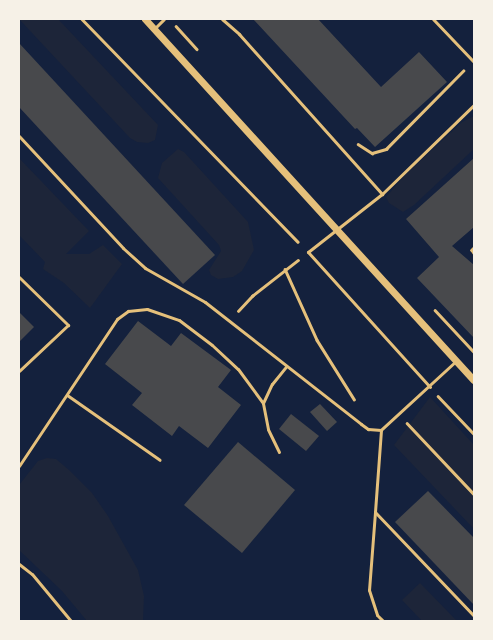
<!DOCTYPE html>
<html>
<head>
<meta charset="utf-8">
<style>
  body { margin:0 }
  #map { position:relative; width:493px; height:640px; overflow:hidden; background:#14213d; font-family:"Fira Sans",sans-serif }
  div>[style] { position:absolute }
  .green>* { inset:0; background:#1d2539 }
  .building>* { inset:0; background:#48494c }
  .path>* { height:2.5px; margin:-1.25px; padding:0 1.25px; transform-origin:1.25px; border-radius:1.25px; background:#e5c07b }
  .service>* { height:3px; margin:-1.5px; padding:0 1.5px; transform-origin:1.5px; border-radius:1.5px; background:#e5c07b }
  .tertiary>* { height:7px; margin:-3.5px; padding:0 3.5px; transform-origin:3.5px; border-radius:3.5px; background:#e5c07b }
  span { translate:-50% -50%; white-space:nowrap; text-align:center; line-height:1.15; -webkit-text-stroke:3px #f6f1e7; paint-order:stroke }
  .frame { position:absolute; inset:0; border:20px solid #f6f1e7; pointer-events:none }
</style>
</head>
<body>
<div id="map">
  <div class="green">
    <div style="clip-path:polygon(19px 19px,58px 19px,158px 125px,155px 140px,148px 143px,137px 142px,130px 138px)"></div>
    <div style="clip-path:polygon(474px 116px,474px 149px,414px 205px,403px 212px,389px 203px,386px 197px,405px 175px,462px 122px)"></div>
    <div style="clip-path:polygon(178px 149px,184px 152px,248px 222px,254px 250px,242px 271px,233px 277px,218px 279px,211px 275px,209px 270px,221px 251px,219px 245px,158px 178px,162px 163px)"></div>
    <div style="clip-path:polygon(19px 158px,89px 231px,66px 254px,89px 254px,103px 245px,122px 264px,90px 308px,64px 283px,43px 269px,45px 262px,19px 235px)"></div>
    <div style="clip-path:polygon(430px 397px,474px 445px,474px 529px,394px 445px)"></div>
    <div style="clip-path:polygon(47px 458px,56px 459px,69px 470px,92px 493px,108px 516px,138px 570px,144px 596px,143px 621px,87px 621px,62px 591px,19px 550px,19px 485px,38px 461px)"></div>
    <div style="clip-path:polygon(420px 583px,457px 621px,422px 621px,402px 600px)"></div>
  </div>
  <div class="building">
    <div style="clip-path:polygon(253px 19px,318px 19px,381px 87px,419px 52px,447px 82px,375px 147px,357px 128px,355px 129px)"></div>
    <div style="clip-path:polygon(19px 43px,215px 255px,183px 284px,19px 107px)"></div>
    <div style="clip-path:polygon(474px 158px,474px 227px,452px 246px,474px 265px,474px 338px,417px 278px,439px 257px,406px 219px)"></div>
    <div style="clip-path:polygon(19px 312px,34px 327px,19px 342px)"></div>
    <div style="clip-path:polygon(138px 321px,171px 346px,181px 333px,231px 370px,218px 387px,241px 405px,208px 448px,179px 426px,172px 436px,132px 405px,142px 393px,105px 364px)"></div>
    <div style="clip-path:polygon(320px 404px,337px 422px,327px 431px,310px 412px)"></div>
    <div style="clip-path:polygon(291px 414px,319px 436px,306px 451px,279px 429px)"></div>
    <div style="clip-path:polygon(238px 442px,295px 490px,242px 553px,184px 505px)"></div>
    <div style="clip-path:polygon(428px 491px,474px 538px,474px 605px,395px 522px)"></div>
  </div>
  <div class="path">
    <div style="left:82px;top:19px;width:310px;rotate:45.9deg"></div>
    <div style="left:176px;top:26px;width:31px;rotate:48deg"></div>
    <div style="left:358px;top:144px;width:17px;rotate:33deg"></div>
    <div style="left:372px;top:153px;width:15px;rotate:-16deg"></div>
    <div style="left:386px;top:149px;width:110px;rotate:-45.4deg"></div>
    <div style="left:474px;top:248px;width:3px;rotate:135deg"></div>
    <div style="left:472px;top:250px;width:4px;rotate:56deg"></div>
    <div style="left:285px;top:269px;width:78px;rotate:65.7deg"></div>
    <div style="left:317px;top:340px;width:70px;rotate:57.9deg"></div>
    <div style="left:435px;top:310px;width:57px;rotate:47.1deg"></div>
    <div style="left:238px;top:311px;width:21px;rotate:-47deg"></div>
    <div style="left:252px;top:296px;width:58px;rotate:-38deg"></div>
    <div style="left:438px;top:396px;width:52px;rotate:46.5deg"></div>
    <div style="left:407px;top:423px;width:98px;rotate:46.7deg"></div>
  </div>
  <div class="service">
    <div style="left:222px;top:19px;width:23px;rotate:41deg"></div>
    <div style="left:239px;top:34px;width:215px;rotate:48.2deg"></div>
    <div style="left:433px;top:19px;width:59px;rotate:46.4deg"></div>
    <div style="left:154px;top:29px;width:14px;rotate:-45deg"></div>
    <div style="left:19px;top:136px;width:153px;rotate:47.1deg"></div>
    <div style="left:123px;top:248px;width:30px;rotate:42deg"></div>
    <div style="left:145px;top:268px;width:69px;rotate:29.5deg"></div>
    <div style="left:205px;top:302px;width:198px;rotate:38deg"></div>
    <div style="left:361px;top:424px;width:9px;rotate:36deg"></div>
    <div style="left:368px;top:429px;width:13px;rotate:4deg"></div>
    <div style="left:19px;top:277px;width:69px;rotate:44.4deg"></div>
    <div style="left:68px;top:325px;width:67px;rotate:136.8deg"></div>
    <div style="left:457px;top:360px;width:103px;rotate:137.4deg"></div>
    <div style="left:381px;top:430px;width:82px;rotate:94.2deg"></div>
    <div style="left:375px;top:512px;width:144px;rotate:46.4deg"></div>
    <div style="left:430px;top:387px;width:182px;rotate:-132.1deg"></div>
    <div style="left:308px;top:252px;width:94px;rotate:-38.1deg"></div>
    <div style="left:382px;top:194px;width:128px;rotate:-44.1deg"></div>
    <div style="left:67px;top:395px;width:113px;rotate:35deg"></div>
    <div style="left:279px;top:452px;width:25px;rotate:-116deg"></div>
    <div style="left:268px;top:429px;width:26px;rotate:-101deg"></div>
    <div style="left:263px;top:403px;width:21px;rotate:-65deg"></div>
    <div style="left:272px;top:384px;width:22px;rotate:-51deg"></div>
    <div style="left:19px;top:466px;width:177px;rotate:-56.3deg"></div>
    <div style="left:117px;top:319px;width:14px;rotate:-36deg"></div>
    <div style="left:128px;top:311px;width:19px;rotate:-6deg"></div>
    <div style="left:147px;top:309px;width:34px;rotate:19deg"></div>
    <div style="left:179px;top:320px;width:41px;rotate:37.1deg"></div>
    <div style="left:212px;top:345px;width:35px;rotate:43deg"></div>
    <div style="left:238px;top:369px;width:42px;rotate:53.7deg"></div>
    <div style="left:375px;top:512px;width:78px;rotate:94.4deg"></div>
    <div style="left:369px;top:590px;width:26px;rotate:72deg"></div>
    <div style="left:377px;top:615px;width:8px;rotate:45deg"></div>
    <div style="left:19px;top:564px;width:16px;rotate:38deg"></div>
    <div style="left:32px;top:574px;width:61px;rotate:50.3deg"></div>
  </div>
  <div class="tertiary">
    <div style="left:145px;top:19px;width:488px;rotate:47.7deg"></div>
  </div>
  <div class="frame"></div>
</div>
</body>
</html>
